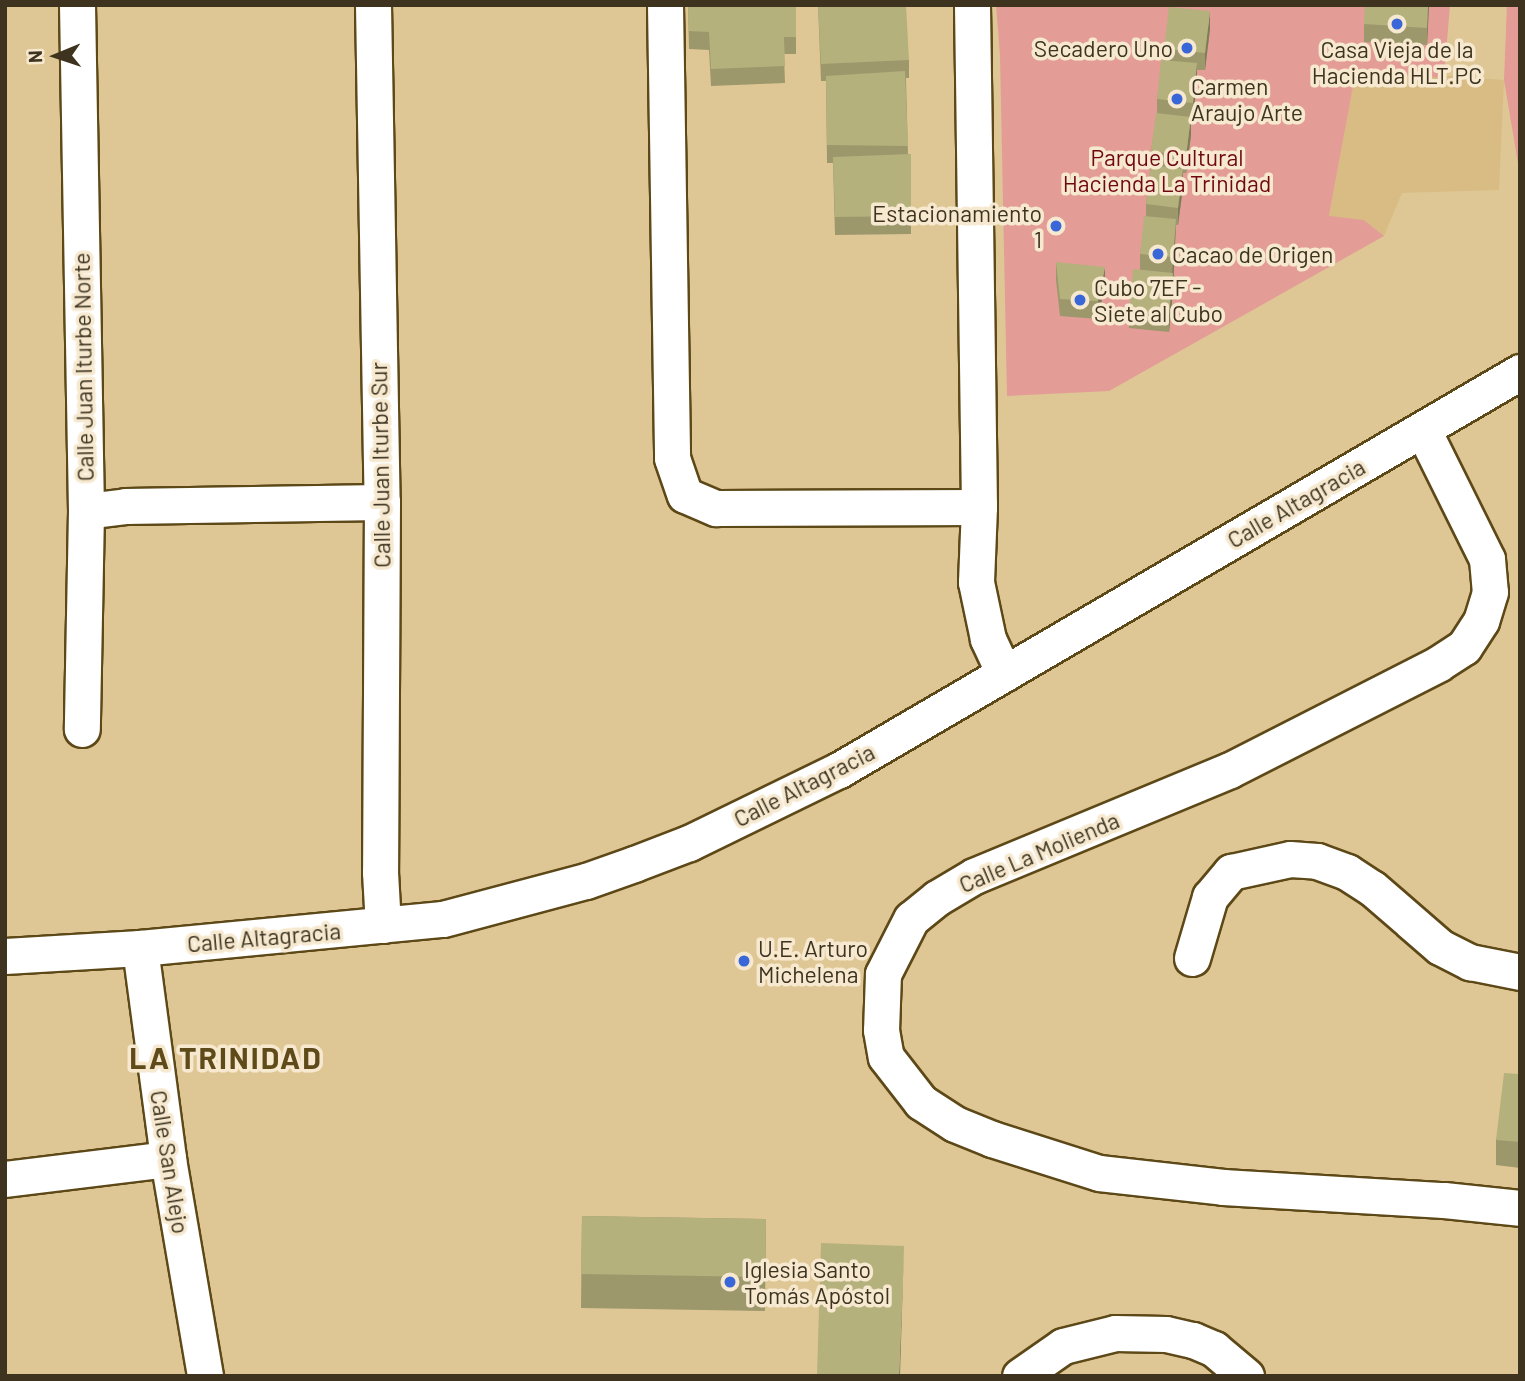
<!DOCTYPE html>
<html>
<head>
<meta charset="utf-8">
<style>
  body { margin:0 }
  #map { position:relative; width:1525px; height:1381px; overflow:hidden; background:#dfc795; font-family:Barlow,sans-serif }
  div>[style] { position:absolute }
  .built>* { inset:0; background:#d8bc83 }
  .green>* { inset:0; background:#e39c96 }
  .roads { filter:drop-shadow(2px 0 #5d4817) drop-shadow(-2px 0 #5d4817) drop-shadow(0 2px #5d4817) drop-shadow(0 -2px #5d4817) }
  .minor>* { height:35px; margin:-17.5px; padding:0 17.5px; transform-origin:17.5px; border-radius:17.5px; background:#fff }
  .wall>* { inset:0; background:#9c986c }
  .shaded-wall>* { inset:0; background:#7f7c58 }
  .building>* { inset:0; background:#b5b17d }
  .dots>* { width:19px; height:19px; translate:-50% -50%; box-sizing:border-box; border:4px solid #f6e9d0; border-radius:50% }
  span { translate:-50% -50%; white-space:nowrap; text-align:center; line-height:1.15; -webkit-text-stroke:7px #f6e9d0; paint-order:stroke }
  .poi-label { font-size:23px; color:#3d331f }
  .right { translate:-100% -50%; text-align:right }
  .left { translate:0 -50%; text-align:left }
  .park-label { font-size:23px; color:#700811 }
  .street-label { font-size:23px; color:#3d331f }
  .district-label { font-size:30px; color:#5f4a19; font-weight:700; letter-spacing:2px }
  .frame { position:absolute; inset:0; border:7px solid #3d331f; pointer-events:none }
  .north { position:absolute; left:21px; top:21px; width:70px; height:70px; -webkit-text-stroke:5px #f6e9d0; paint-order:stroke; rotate:268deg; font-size:19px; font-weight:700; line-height:28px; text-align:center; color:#3d331f }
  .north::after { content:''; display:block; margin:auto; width:24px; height:32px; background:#3d331f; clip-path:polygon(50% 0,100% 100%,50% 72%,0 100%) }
</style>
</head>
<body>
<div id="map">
  <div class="built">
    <div style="clip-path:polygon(1356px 69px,1504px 80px,1499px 190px,1402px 193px,1384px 236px,1364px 220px,1329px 217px)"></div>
  </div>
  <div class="green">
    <div style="clip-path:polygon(996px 5px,1450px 5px,1444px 78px,1356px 70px,1329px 216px,1364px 220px,1384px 236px,1109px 391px,1007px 396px,1000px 56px)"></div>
    <div style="clip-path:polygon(1507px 5px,1520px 5px,1520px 175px,1504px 80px)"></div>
  </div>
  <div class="roads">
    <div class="minor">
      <div style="left:77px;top:5px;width:506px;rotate:88.98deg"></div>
      <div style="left:86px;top:511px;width:218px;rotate:91.1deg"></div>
      <div style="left:373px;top:5px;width:497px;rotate:89deg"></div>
      <div style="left:382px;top:502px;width:370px;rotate:90.3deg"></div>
      <div style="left:380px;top:872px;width:53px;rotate:86.8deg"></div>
      <div style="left:665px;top:5px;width:453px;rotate:89.1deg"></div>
      <div style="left:672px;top:458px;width:39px;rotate:71deg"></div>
      <div style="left:685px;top:495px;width:34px;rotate:23deg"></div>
      <div style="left:716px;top:508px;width:263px;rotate:-0.2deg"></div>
      <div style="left:972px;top:5px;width:502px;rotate:89.2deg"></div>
      <div style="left:979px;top:507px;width:75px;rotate:92.3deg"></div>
      <div style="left:976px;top:582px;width:58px;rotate:78.1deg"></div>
      <div style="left:988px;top:639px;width:38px;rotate:65deg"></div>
      <div style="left:1423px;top:430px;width:144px;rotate:63.6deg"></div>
      <div style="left:1487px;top:559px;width:33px;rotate:85deg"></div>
      <div style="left:1490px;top:592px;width:30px;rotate:107deg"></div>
      <div style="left:1481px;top:621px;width:31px;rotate:123deg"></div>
      <div style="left:1464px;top:647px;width:31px;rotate:147deg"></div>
      <div style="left:1438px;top:664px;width:233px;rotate:153deg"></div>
      <div style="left:1230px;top:770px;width:277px;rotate:157.5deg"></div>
      <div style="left:974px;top:876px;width:43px;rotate:149.3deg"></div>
      <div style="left:937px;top:898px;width:33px;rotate:141deg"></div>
      <div style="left:911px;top:919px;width:62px;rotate:117deg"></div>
      <div style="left:883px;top:974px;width:56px;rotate:92deg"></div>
      <div style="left:881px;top:1030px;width:27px;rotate:80deg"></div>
      <div style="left:886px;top:1057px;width:57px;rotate:52.1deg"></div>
      <div style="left:921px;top:1102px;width:40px;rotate:32.9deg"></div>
      <div style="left:955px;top:1124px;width:40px;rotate:22deg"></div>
      <div style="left:992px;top:1139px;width:112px;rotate:17.6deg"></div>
      <div style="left:1099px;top:1173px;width:125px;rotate:6.4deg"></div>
      <div style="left:1223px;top:1187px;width:221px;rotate:3.4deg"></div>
      <div style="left:1444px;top:1200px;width:76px;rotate:6deg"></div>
      <div style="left:86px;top:511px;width:39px;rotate:-7deg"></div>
      <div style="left:125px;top:506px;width:257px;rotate:-0.9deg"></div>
      <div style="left:140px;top:948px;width:213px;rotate:82.4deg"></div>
      <div style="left:168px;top:1159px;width:220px;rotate:80.3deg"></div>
      <div style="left:5px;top:956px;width:135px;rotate:-3.4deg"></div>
      <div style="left:140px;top:948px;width:304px;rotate:-5.5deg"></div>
      <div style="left:443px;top:919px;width:148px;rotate:-14.9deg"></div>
      <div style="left:586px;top:881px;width:51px;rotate:-19.5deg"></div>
      <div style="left:634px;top:864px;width:59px;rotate:-20.9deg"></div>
      <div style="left:689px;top:843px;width:167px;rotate:-26deg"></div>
      <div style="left:839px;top:770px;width:789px;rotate:-30.3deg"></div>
      <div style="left:1192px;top:958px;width:64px;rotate:-73.6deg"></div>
      <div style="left:1210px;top:897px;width:33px;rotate:-50deg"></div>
      <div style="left:1231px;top:872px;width:60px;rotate:-12.4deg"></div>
      <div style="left:1290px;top:859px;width:27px;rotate:4deg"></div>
      <div style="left:1317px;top:861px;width:32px;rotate:20deg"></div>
      <div style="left:1347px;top:872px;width:30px;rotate:33deg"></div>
      <div style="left:1372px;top:888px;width:90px;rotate:40.9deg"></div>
      <div style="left:1440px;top:947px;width:34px;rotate:27deg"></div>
      <div style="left:1470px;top:962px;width:51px;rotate:11.3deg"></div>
      <div style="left:5px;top:1179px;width:164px;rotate:-7deg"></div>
      <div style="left:1020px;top:1376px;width:52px;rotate:-34.9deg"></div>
      <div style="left:1063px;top:1346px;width:54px;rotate:-14deg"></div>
      <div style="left:1115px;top:1333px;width:51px;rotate:1.1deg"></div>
      <div style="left:1166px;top:1334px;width:28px;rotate:13deg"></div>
      <div style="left:1193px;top:1340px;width:23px;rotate:23deg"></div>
      <div style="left:1214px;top:1349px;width:42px;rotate:40.2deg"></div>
    </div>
  </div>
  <div class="wall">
    <div style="clip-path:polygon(688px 5px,796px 5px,796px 54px,784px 54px,785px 83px,711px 86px,709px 50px,689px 49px)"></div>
    <div style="clip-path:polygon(818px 5px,909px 60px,909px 78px,906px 78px,908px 154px,911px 154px,911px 234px,835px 235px,833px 163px,827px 163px,826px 81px,821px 81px)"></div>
    <div style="clip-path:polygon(1429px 5px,1427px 45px,1364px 42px,1364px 24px)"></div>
    <div style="clip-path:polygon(1210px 29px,1205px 70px,1197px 70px,1193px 120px,1191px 120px,1191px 135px,1186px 173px,1183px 173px,1183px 187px,1178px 225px,1176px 225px,1173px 291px,1169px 332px,1129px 328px,1129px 311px,1140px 270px,1140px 254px,1146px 217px,1146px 204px,1151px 165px,1151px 151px,1157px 113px,1157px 99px,1164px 60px,1164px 49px)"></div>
    <div style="clip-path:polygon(1056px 262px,1105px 284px,1098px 319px,1060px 316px,1056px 280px)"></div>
    <div style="clip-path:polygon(1520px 1074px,1520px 1168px,1496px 1165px,1496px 1140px)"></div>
    <div style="clip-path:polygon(582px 1216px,766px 1219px,765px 1311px,581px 1308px)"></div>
  </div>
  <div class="shaded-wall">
    <div style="clip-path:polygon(1428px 5px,1429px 5px,1427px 45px,1427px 28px)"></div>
    <div style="clip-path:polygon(1210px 11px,1210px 29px,1205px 70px,1205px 53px)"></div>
    <div style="clip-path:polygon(1197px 63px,1197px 80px,1193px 120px,1193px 103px)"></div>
    <div style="clip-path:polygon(1191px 117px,1191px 135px,1186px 173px,1186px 156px)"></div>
    <div style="clip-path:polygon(1183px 169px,1183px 187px,1178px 225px,1178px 208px)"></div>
    <div style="clip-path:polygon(1176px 219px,1173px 291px,1169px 332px,1169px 315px)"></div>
    <div style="clip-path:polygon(1105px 267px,1105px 284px,1098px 319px,1098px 301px)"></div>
    <div style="clip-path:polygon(904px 1246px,900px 1376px,899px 1376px)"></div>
  </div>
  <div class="building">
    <div style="clip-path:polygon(688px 5px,796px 5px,796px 37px,784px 37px,785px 66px,711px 69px,709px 32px,689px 31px)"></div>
    <div style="clip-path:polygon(818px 5px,906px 5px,909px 60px,821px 64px)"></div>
    <div style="clip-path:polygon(1365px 5px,1428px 5px,1427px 28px,1364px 24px)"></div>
    <div style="clip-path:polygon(1169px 7px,1210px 11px,1205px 53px,1164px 49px)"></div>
    <div style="clip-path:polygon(1161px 60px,1197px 63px,1193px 103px,1157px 99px)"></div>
    <div style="clip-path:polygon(905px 71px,908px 146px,827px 145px,826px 76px)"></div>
    <div style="clip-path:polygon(1156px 113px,1191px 117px,1186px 156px,1151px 151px)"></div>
    <div style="clip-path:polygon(911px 154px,911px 216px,835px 217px,833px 157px)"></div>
    <div style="clip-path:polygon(1151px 165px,1183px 169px,1178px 208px,1146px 204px)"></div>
    <div style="clip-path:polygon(1144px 216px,1176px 219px,1173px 257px,1140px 254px)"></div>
    <div style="clip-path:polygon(1056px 262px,1105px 267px,1098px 301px,1060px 299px)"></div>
    <div style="clip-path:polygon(1133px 269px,1173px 273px,1169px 315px,1129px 311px)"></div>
    <div style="clip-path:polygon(1504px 1073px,1520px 1074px,1520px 1142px,1496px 1140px)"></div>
    <div style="clip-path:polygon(582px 1216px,766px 1219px,765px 1277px,581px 1274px)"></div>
    <div style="clip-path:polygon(821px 1243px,904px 1246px,899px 1376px,817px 1376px)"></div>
  </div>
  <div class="dots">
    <div style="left:1397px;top:24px;background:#3a67d7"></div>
    <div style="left:1187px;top:48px;background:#3a67d7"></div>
    <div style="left:1177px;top:99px;background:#3a67d7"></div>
    <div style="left:1056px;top:226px;background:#3a67d7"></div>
    <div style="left:1158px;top:254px;background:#3a67d7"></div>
    <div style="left:1080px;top:300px;background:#3a67d7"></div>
    <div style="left:744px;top:961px;background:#3a67d7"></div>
    <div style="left:730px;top:1282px;background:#3a67d7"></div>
  </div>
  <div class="poi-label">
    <span class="right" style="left:1173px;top:48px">Secadero Uno</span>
    <span style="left:1397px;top:62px">Casa Vieja de la<br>Hacienda HLT.PC</span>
    <span class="left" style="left:1191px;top:99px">Carmen<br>Araujo Arte</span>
    <span class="right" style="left:1042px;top:226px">Estacionamiento<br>1</span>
    <span class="left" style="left:1172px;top:254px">Cacao de Origen</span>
    <span class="left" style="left:1094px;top:300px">Cubo 7EF -<br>Siete al Cubo</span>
    <span class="left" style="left:758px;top:961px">U.E. Arturo<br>Michelena</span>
    <span class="left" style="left:744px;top:1282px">Iglesia Santo<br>Tomás Apóstol</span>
  </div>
  <div class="park-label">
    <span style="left:1167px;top:170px">Parque Cultural<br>Hacienda La Trinidad</span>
  </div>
  <div class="street-label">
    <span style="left:83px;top:367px;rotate:-91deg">Calle Juan Iturbe Norte</span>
    <span style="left:380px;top:465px;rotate:-91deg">Calle Juan Iturbe Sur</span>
    <span style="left:1296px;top:503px;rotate:-30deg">Calle Altagracia</span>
    <span style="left:804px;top:785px;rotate:-27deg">Calle Altagracia</span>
    <span style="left:1039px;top:852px;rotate:-23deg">Calle La Molienda</span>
    <span style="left:264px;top:937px;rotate:-5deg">Calle Altagracia</span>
    <span style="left:170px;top:1162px;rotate:81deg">Calle San Alejo</span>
  </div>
  <div class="district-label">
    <span style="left:226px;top:1057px">LA TRINIDAD</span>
  </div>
  <div class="frame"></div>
  <div class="north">N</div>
</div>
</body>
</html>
